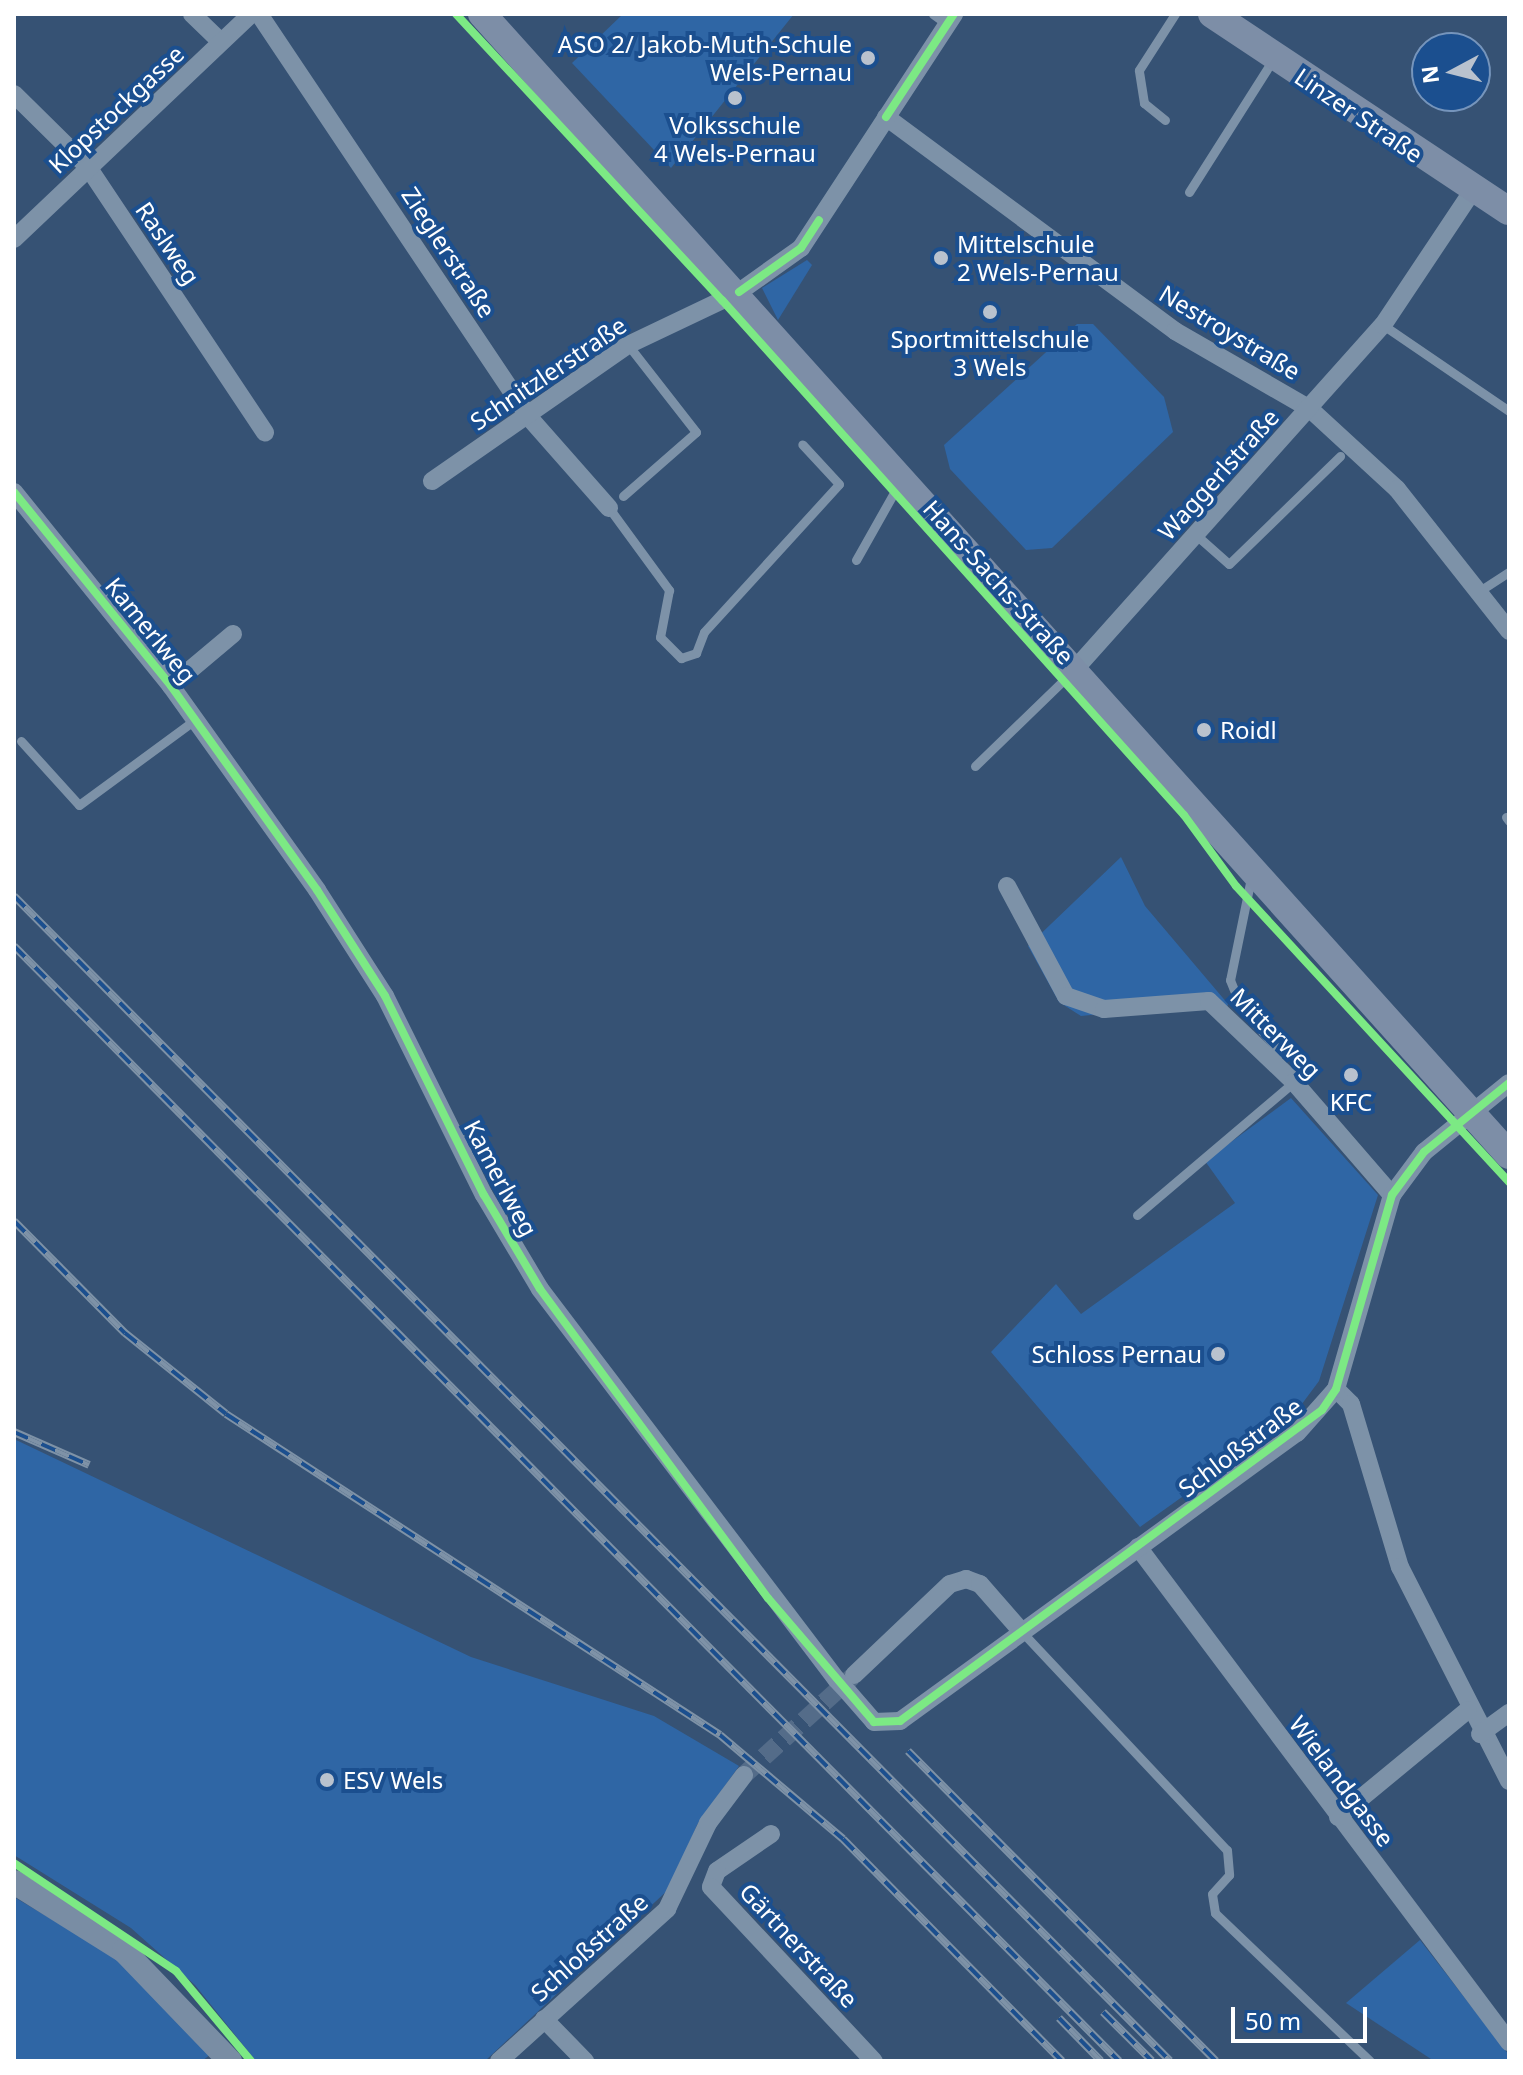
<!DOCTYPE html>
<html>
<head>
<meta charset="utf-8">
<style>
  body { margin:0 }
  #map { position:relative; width:1523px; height:2075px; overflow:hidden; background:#365274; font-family:"Noto Sans",sans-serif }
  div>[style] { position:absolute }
  .green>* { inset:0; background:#2f66a5 }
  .street-tunnel>* { height:18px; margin-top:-9px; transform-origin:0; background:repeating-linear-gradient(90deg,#546c89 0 18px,transparent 0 27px) }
  .lane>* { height:9px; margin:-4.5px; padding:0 4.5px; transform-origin:4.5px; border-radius:4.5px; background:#7d92a8 }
  .street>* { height:18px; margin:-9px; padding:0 9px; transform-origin:9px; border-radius:9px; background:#7d92a8 }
  .secondary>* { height:24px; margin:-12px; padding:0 12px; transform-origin:12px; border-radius:12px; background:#798da4 }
  .primary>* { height:28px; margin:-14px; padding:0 14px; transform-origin:14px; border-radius:14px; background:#7d8ea7 }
  .rail>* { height:8px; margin-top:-4px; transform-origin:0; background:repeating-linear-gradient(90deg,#1b4f8f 0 15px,#7e92a7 0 30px); box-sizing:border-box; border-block:2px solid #7e92a7 }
  .street-bridge>* { height:18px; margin:-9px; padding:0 9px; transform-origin:9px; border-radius:9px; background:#7d92a8 }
  .cycleway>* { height:8px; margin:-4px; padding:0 4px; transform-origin:4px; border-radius:4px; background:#7ce984 }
  .dots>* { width:22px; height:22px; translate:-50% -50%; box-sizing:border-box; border:4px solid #1b4f8f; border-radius:50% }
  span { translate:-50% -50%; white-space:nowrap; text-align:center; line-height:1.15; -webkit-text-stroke:8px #1b4f8f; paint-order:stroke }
  .poi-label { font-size:24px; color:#fff }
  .right { translate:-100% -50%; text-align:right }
  .left { translate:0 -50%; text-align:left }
  .street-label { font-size:24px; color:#fff }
  .frame { position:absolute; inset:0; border:16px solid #fff; pointer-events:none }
  .north { position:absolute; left:1411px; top:32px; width:80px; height:80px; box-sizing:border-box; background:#1b4f8f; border:2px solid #7695bc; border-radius:50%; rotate:263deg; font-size:22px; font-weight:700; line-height:32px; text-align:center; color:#fff }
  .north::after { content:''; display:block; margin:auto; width:28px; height:36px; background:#b9c2ce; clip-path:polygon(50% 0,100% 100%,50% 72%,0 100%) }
  .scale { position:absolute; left:1231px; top:2007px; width:136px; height:36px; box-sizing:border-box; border:4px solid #fff; border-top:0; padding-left:10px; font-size:24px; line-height:28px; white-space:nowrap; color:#fff; -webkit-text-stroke:6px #1b4f8f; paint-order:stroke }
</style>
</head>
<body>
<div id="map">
  <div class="green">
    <div style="clip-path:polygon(623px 14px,794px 14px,671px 168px,572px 63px)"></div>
    <div style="clip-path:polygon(807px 260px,812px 265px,778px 320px,762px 288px)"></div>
    <div style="clip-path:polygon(1077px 324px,1093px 324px,1164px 397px,1173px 432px,1052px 548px,1026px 550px,950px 469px,944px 445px)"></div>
    <div style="clip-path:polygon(1121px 857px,1145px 906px,1228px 1004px,1224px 1018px,1206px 1008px,1169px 1007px,1081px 1016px,1059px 1002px,1028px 946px)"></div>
    <div style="clip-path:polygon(1291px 1098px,1378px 1195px,1319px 1381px,1290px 1420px,1140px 1527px,991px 1352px,1056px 1284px,1081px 1314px,1235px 1203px,1205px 1161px)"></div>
    <div style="clip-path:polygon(14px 1439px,471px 1657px,654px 1716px,739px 1766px,697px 1825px,670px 1888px,485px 2061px,256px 2061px,195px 1985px,131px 1928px,14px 1855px)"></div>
    <div style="clip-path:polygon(14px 1897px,112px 1955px,211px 2054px,202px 2061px,14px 2061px)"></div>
    <div style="clip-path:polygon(1420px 1940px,1509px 2055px,1509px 2061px,1434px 2061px,1346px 2003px)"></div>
  </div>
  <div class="street-tunnel">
    <div style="left:744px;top:1775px;width:146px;rotate:-42.2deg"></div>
  </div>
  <div class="lane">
    <div style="left:933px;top:14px;width:17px;rotate:36deg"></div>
    <div style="left:1165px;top:120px;width:27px;rotate:-141deg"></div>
    <div style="left:1144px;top:103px;width:33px;rotate:-99deg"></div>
    <div style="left:1139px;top:70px;width:67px;rotate:-57.3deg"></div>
    <div style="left:1189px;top:192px;width:159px;rotate:-57.6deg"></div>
    <div style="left:1383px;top:325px;width:153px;rotate:34.3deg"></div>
    <div style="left:623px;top:496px;width:97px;rotate:-41.2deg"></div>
    <div style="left:696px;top:432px;width:110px;rotate:-128deg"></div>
    <div style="left:609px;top:508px;width:102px;rotate:53.8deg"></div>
    <div style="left:669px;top:590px;width:48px;rotate:100.8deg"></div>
    <div style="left:660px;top:637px;width:30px;rotate:45deg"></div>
    <div style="left:681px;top:658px;width:16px;rotate:-18deg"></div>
    <div style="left:696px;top:653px;width:22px;rotate:-69deg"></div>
    <div style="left:704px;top:632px;width:200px;rotate:-47.6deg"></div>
    <div style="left:839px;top:484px;width:54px;rotate:-132.8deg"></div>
    <div style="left:1195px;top:534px;width:45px;rotate:41.4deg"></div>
    <div style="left:1229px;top:564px;width:155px;rotate:-44.2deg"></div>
    <div style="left:856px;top:560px;width:90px;rotate:-60.6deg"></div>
    <div style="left:1481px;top:590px;width:33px;rotate:-33deg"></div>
    <div style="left:21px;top:741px;width:86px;rotate:47.8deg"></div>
    <div style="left:79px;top:805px;width:145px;rotate:-36.3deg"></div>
    <div style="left:975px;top:766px;width:132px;rotate:-44.1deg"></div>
    <div style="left:1506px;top:817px;width:5px;rotate:53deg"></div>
    <div style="left:1251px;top:878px;width:104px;rotate:101.6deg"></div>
    <div style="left:1230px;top:980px;width:29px;rotate:68deg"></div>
    <div style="left:1241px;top:1007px;width:61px;rotate:49deg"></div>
    <div style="left:1137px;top:1215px;width:206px;rotate:-40.3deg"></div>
    <div style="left:1022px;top:1632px;width:299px;rotate:46.8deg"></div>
    <div style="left:1227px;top:1850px;width:25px;rotate:85deg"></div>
    <div style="left:1229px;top:1875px;width:25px;rotate:132deg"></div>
    <div style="left:1212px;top:1894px;width:19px;rotate:81deg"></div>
    <div style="left:1215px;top:1913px;width:214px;rotate:43.7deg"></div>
  </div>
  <div class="street">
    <div style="left:192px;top:14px;width:40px;rotate:44deg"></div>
    <div style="left:259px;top:14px;width:482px;rotate:56.2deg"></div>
    <div style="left:527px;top:415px;width:124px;rotate:48.6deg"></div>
    <div style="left:14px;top:94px;width:104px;rotate:44.6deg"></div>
    <div style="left:88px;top:167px;width:319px;rotate:56.3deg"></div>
    <div style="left:886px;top:117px;width:360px;rotate:36.5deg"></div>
    <div style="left:1175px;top:331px;width:156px;rotate:30deg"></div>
    <div style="left:1310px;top:409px;width:118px;rotate:42.6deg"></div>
    <div style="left:1397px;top:489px;width:181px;rotate:51.7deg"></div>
    <div style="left:14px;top:239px;width:327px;rotate:-43.5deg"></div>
    <div style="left:432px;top:481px;width:239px;rotate:-34.8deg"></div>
    <div style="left:628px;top:345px;width:123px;rotate:-25.5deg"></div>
    <div style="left:739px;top:292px;width:76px;rotate:-35.4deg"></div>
    <div style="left:801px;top:248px;width:280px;rotate:-56.8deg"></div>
    <div style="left:14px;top:492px;width:250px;rotate:51deg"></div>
    <div style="left:171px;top:686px;width:251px;rotate:54.4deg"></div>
    <div style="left:317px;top:890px;width:126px;rotate:57.3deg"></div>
    <div style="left:385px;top:996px;width:222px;rotate:63.6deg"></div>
    <div style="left:484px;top:1195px;width:109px;rotate:59.2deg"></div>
    <div style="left:540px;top:1289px;width:490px;rotate:52.8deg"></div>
    <div style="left:1076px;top:668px;width:460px;rotate:-48.2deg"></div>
    <div style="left:1383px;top:325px;width:162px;rotate:-56.3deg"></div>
    <div style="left:171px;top:686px;width:81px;rotate:-40deg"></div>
    <div style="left:1007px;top:886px;width:125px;rotate:61.8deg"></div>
    <div style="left:1066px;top:996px;width:40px;rotate:18.9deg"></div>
    <div style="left:1104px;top:1009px;width:105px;rotate:-4.4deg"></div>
    <div style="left:1209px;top:1001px;width:117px;rotate:43.6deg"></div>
    <div style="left:1294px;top:1082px;width:150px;rotate:49.1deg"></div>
    <div style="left:1336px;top:1389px;width:21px;rotate:45deg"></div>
    <div style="left:1351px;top:1404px;width:170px;rotate:73.3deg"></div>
    <div style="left:1400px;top:1567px;width:240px;rotate:63deg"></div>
    <div style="left:1138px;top:1547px;width:619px;rotate:53.15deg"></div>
    <div style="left:854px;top:1675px;width:132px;rotate:-43.5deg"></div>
    <div style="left:950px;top:1584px;width:17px;rotate:-17deg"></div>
    <div style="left:966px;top:1579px;width:15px;rotate:20deg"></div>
    <div style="left:980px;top:1584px;width:64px;rotate:48.8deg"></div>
    <div style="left:849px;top:1693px;width:38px;rotate:49deg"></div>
    <div style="left:874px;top:1722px;width:26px;rotate:-2deg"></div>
    <div style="left:900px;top:1721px;width:490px;rotate:-36deg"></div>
    <div style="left:1297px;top:1433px;width:59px;rotate:-48.4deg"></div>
    <div style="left:1336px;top:1389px;width:202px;rotate:-73.9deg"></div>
    <div style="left:1392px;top:1195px;width:54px;rotate:-53.3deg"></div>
    <div style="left:1424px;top:1152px;width:109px;rotate:-39.1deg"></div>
    <div style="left:1480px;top:1734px;width:36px;rotate:-36deg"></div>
    <div style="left:1338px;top:1817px;width:168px;rotate:-39.5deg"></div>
    <div style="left:771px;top:1834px;width:65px;rotate:145.6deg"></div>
    <div style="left:717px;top:1871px;width:17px;rotate:111deg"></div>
    <div style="left:711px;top:1887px;width:238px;rotate:46.9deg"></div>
    <div style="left:544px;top:2019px;width:59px;rotate:45.7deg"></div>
    <div style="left:499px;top:2061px;width:227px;rotate:-42.1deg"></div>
    <div style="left:667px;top:1909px;width:95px;rotate:-64.5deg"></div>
    <div style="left:708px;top:1823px;width:60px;rotate:-53.1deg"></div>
  </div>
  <div class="secondary">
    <div style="left:14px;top:1882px;width:130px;rotate:32.1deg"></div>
    <div style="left:124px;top:1951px;width:153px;rotate:46.1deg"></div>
  </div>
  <div class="primary">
    <div style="left:482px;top:14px;width:1535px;rotate:48.01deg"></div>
    <div style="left:1212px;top:14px;width:356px;rotate:33.6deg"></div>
  </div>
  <div class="rail">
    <div style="left:14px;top:896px;width:1641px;rotate:45.22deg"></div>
    <div style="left:14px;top:946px;width:1570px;rotate:45.26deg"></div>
    <div style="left:14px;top:1221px;width:158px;rotate:45.3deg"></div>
    <div style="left:125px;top:1333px;width:129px;rotate:38.7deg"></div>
    <div style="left:226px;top:1414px;width:589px;rotate:33.02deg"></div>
    <div style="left:720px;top:1735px;width:161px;rotate:40.2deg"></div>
    <div style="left:843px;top:1839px;width:312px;rotate:45.4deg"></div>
    <div style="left:14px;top:1432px;width:82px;rotate:23.7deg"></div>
    <div style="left:908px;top:1751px;width:437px;rotate:45.2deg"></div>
    <div style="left:1103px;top:2012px;width:69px;rotate:45deg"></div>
    <div style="left:1059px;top:2018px;width:60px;rotate:45.7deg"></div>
  </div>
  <div class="street-bridge">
    <div style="left:836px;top:1679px;width:19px;rotate:47deg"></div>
  </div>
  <div class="cycleway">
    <div style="left:456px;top:14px;width:391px;rotate:47.1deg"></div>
    <div style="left:722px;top:300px;width:692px;rotate:48.11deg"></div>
    <div style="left:1184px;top:815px;width:88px;rotate:53.8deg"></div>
    <div style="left:1236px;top:886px;width:403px;rotate:47.3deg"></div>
    <div style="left:886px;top:117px;width:123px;rotate:-56.6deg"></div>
    <div style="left:739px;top:292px;width:76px;rotate:-35.4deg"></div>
    <div style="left:801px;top:248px;width:33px;rotate:-57deg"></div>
    <div style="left:14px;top:492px;width:250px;rotate:51deg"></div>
    <div style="left:171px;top:686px;width:251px;rotate:54.4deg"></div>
    <div style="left:317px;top:890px;width:126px;rotate:57.3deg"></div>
    <div style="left:385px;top:996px;width:222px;rotate:63.6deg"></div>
    <div style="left:484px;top:1195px;width:109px;rotate:59.2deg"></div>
    <div style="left:540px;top:1289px;width:384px;rotate:53.6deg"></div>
    <div style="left:768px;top:1598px;width:163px;rotate:49.5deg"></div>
    <div style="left:874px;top:1722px;width:26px;rotate:-2deg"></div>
    <div style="left:900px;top:1721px;width:524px;rotate:-36.39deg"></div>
    <div style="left:1322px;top:1410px;width:25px;rotate:-56deg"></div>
    <div style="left:1336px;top:1389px;width:202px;rotate:-73.9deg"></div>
    <div style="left:1392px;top:1195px;width:54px;rotate:-53.3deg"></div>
    <div style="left:1424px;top:1152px;width:109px;rotate:-39.1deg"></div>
    <div style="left:14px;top:1863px;width:195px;rotate:33.7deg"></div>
    <div style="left:176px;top:1971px;width:117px;rotate:50.2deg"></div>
  </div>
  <div class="dots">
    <div style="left:868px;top:58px;background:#b9c2ce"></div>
    <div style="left:735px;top:98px;background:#b9c2ce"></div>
    <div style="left:941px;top:258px;background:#b9c2ce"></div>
    <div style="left:990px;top:312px;background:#b9c2ce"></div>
    <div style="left:1204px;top:730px;background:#b9c2ce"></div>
    <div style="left:1351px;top:1075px;background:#b9c2ce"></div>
    <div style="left:1218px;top:1354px;background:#b9c2ce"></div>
    <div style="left:327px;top:1780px;background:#b9c2ce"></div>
  </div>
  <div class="poi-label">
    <span class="right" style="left:852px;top:58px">ASO 2/ Jakob-Muth-Schule<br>Wels-Pernau</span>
    <span style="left:735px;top:139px">Volksschule<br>4 Wels-Pernau</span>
    <span class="left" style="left:957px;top:258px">Mittelschule<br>2 Wels-Pernau</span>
    <span style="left:990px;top:353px">Sportmittelschule<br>3 Wels</span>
    <span class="left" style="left:1220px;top:730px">Roidl</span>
    <span style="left:1351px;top:1102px">KFC</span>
    <span class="right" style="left:1202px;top:1354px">Schloss Pernau</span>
    <span class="left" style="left:343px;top:1780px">ESV Wels</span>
  </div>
  <div class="street-label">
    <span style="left:116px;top:109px;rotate:-43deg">Klopstockgasse</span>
    <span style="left:1359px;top:115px;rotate:34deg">Linzer Straße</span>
    <span style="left:168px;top:243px;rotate:56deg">Raslweg</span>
    <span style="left:449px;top:252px;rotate:57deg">Zieglerstraße</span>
    <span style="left:1230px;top:332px;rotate:31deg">Nestroystraße</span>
    <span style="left:548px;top:373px;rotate:-34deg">Schnitzlerstraße</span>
    <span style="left:1218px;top:474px;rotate:-48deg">Waggerlstraße</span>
    <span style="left:999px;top:582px;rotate:48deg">Hans-Sachs-Straße</span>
    <span style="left:151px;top:630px;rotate:51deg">Kamerlweg</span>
    <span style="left:1276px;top:1033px;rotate:45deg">Mitterweg</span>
    <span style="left:501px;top:1178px;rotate:62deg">Kamerlweg</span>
    <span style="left:1240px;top:1447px;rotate:-37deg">Schloßstraße</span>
    <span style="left:1342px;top:1781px;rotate:53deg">Wielandgasse</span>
    <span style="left:799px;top:1945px;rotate:47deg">Gärtnerstraße</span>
    <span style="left:589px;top:1947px;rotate:-42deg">Schloßstraße</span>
  </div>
  <div class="frame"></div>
  <div class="north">N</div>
  <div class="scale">50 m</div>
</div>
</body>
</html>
